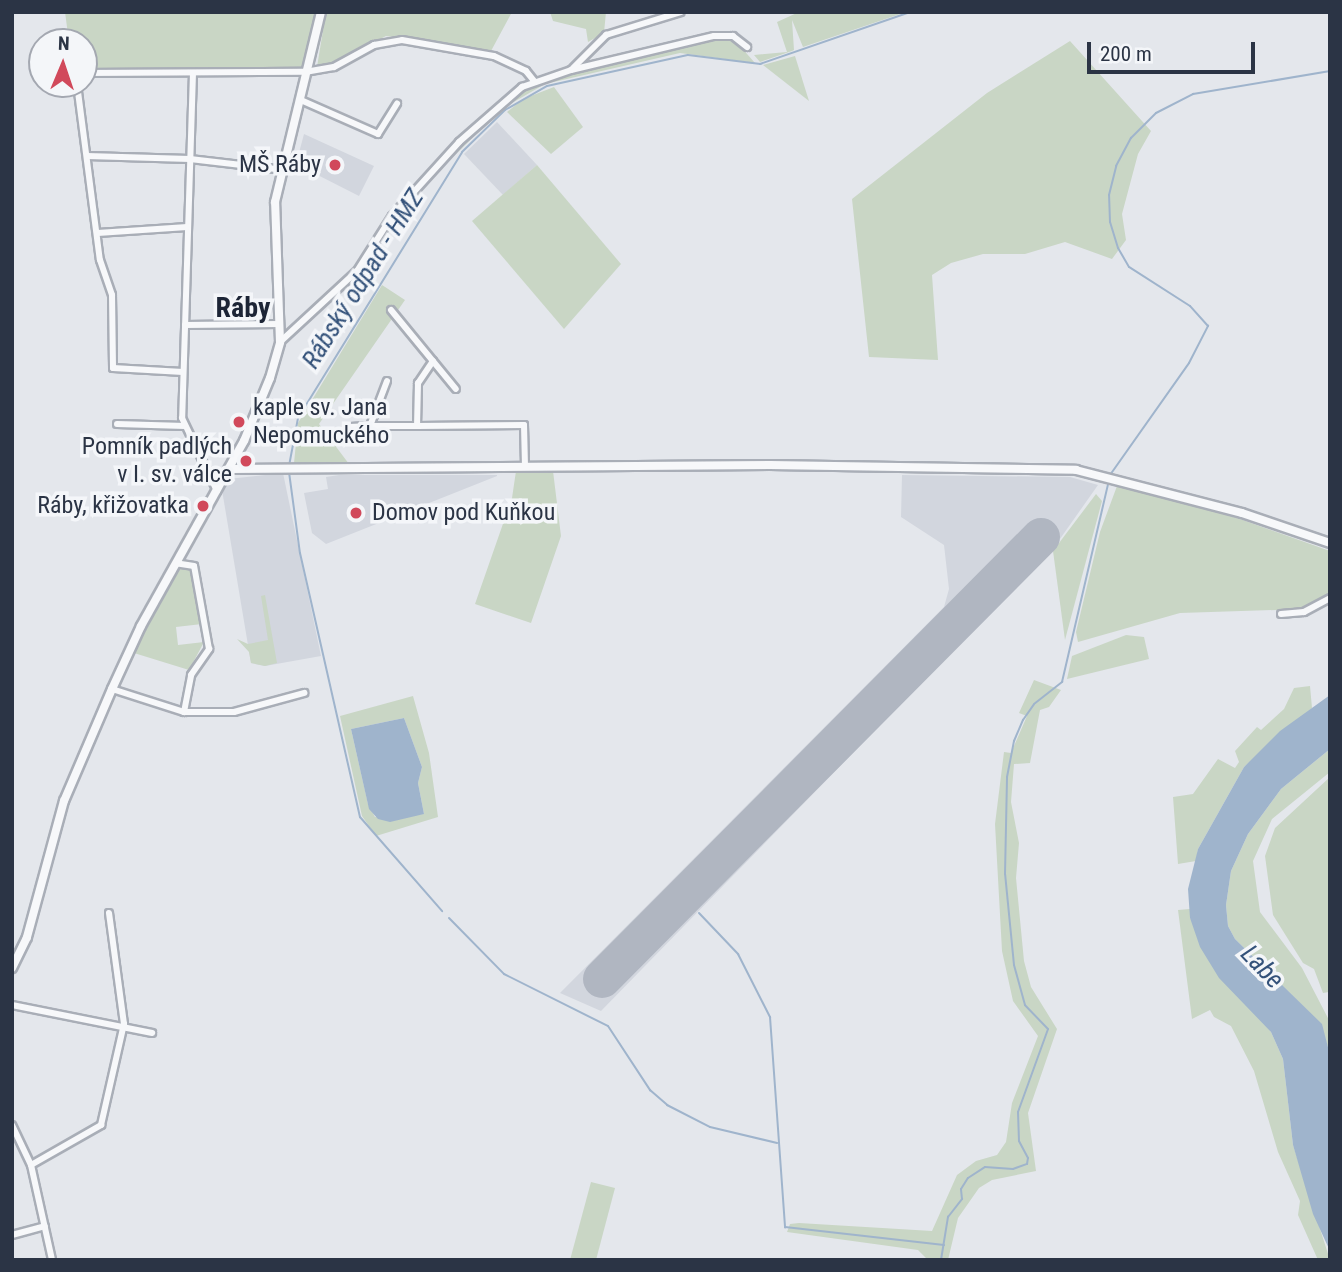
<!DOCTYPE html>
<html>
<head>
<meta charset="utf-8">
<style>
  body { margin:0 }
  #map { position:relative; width:1342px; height:1272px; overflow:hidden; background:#e4e7ec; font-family:"Roboto Condensed",sans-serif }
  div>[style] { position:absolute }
  .built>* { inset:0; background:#d2d6de }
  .green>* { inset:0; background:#c9d6c5 }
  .water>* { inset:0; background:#9fb4cc }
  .stream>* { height:2px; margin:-1px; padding:0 1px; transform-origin:1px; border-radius:1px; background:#9fb4cc }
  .runway>* { height:38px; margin:-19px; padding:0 19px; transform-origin:19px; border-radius:19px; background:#b0b6c1 }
  .roads { filter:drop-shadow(2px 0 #a9aeb7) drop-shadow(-2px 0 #a9aeb7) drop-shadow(0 2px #a9aeb7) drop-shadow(0 -2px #a9aeb7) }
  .minor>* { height:6px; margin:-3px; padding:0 3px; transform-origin:3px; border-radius:3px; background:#f7f8fa }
  .tertiary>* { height:8px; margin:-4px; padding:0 4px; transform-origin:4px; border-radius:4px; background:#f7f8fa }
  .dots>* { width:19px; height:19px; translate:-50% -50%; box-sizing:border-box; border:4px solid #f4f6f9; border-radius:50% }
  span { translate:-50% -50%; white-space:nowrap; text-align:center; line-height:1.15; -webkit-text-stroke:7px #f4f6f9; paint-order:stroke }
  .poi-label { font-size:24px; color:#2b3445 }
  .right { translate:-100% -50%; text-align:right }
  .left { translate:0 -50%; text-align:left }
  .water-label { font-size:26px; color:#34527a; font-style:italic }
  .quarter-label { font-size:28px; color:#1d2536; font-weight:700 }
  .frame { position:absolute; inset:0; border:14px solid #2b3445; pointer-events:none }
  .north { position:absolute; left:28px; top:28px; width:70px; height:70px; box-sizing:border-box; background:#f4f6f9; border:2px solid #a4a8b1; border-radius:50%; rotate:2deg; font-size:19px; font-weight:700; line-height:28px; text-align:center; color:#2b3445 }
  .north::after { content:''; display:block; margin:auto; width:24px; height:32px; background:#d1495b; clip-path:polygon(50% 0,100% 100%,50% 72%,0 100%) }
  .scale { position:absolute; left:1087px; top:42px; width:168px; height:32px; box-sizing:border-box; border:4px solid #2b3445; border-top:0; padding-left:9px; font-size:21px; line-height:24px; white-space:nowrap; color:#2b3445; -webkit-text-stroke:5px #f4f6f9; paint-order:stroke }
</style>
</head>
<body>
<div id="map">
  <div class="built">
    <div style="clip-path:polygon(497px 122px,537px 165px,503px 195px,464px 154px)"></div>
    <div style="clip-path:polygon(304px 134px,374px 166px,359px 196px,296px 164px)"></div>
    <div style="clip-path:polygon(283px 473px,321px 656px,265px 666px,251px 663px,222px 490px,228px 479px)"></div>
    <div style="clip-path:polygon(339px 475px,497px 475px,497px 476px,326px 544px,312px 533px,304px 493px,328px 489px,326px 477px)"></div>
    <div style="clip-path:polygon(902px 475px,1070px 477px,1098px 485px,1055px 546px,601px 1011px,560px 993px,944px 607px,949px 589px,944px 545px,901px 517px)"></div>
  </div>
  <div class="green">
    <div style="clip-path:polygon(65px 12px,317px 12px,307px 69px,84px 70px,84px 42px,69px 42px)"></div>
    <div style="clip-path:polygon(326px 12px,512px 12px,491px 51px,386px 36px,329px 66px,317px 67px)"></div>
    <div style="clip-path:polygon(550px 12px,606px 12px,604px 33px,588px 42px,586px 29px,553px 21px)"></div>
    <div style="clip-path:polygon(799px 12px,906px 12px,803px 47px,792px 20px,794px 50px,792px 51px,760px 62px,754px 55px,787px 52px,777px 22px)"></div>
    <div style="clip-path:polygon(714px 38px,733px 38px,755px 63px,680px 53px,545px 84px,503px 108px,415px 194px,470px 133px,514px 96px,541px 81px)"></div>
    <div style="clip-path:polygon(1070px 41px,1151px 131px,1138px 154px,1122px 214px,1126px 240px,1112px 259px,1065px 242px,1025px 254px,983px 254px,951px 263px,932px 275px,938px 360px,869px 357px,852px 199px,987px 93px)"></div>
    <div style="clip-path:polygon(795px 56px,809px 101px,763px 65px)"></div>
    <div style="clip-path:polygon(554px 87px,583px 127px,551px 154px,507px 112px,523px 99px)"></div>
    <div style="clip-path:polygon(537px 165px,621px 264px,564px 329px,472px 221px)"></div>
    <div style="clip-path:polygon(382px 285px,405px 300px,319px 424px,349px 464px,294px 463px,298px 423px)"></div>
    <div style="clip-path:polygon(516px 471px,553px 471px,561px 536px,531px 623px,475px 604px,512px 498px)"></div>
    <div style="clip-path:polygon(1117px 486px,1237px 518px,1330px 551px,1330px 594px,1306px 609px,1180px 613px,1078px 642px,1076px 632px,1100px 532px)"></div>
    <div style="clip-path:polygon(1096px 494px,1102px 501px,1065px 640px,1053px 551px)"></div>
    <div style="clip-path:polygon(190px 568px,202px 624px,176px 627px,178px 645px,204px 642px,189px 670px,134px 653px,178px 569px)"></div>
    <div style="clip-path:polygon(265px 595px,277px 663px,265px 666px,251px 663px,249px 652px,237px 639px,248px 644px,268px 640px,261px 596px)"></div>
    <div style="clip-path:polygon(1126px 635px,1144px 637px,1149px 659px,1067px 679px,1072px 656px)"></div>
    <div style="clip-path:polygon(1034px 680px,1061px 690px,1049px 707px,1040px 710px,1030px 763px,1014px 764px,1011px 802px,1019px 843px,1016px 878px,1024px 961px,1031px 987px,1057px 1029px,1028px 1113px,1036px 1171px,992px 1180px,979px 1188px,958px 1218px,948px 1260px,928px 1260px,918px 1250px,787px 1232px,790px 1224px,799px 1223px,932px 1231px,957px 1175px,976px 1161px,997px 1155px,1006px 1142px,1012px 1103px,1038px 1036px,1013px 1001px,1002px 951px,995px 824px,1004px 752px,1011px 753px,1027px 716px,1019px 713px)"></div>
    <div style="clip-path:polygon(1310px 686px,1312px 708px,1244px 767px,1198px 849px,1196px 861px,1178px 864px,1173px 797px,1193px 794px,1218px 759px,1235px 768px,1239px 762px,1235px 751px,1257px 727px,1261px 730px,1284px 709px,1294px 688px)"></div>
    <div style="clip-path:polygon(evenodd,413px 696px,429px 753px,438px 817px,376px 836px,362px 816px,340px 716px,413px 696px,404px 718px,422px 767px,418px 783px,424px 814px,375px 817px,368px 804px,351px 729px,404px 718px)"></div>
    <div style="clip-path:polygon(1330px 749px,1330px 772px,1272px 819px,1253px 861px,1260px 912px,1302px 968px,1330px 1022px,1330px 1055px,1321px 1024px,1235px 939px,1228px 926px,1226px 905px,1231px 871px,1248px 834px,1281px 789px)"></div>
    <div style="clip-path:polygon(1330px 777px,1329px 992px,1323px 993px,1314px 969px,1303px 963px,1273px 915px,1265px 856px,1275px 828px)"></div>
    <div style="clip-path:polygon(1190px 909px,1190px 918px,1271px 1032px,1283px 1059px,1293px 1145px,1330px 1260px,1318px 1260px,1298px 1215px,1300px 1201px,1278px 1152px,1254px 1071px,1231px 1026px,1214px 1017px,1210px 1010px,1192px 1019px,1178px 910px)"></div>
    <div style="clip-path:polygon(591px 1182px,615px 1188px,596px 1260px,570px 1260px)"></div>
  </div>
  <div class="water">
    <div style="clip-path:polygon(1330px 695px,1330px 749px,1281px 789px,1248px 834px,1231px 871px,1226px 905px,1228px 926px,1235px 939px,1322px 1024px,1330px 1055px,1330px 1251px,1313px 1214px,1293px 1145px,1283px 1059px,1271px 1032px,1219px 978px,1200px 947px,1190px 918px,1188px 889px,1198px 849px,1244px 767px,1280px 731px)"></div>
    <div style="clip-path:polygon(404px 718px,422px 767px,418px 783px,424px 814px,390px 822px,378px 819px,369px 809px,351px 729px)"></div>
  </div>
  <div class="stream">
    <div style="left:289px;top:466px;width:49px;rotate:-79.4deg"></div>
    <div style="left:298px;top:418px;width:312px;rotate:-58.3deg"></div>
    <div style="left:462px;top:152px;width:60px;rotate:-44.3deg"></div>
    <div style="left:505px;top:110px;width:48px;rotate:-29.7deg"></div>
    <div style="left:547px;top:86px;width:144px;rotate:-12.4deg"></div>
    <div style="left:688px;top:55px;width:73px;rotate:7.1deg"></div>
    <div style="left:760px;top:64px;width:159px;rotate:-19.1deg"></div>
    <div style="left:289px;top:472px;width:82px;rotate:82.3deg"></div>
    <div style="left:300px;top:553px;width:271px;rotate:77.2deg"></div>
    <div style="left:360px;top:817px;width:125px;rotate:48.9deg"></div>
    <div style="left:1110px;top:475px;width:137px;rotate:-54.8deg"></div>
    <div style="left:1189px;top:363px;width:42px;rotate:-62.8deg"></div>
    <div style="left:1208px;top:326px;width:27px;rotate:-132deg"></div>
    <div style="left:1190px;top:306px;width:72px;rotate:-147.4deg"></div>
    <div style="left:1129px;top:267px;width:22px;rotate:-120deg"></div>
    <div style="left:1118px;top:248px;width:27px;rotate:-107deg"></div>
    <div style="left:1110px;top:222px;width:27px;rotate:-92deg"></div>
    <div style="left:1109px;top:195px;width:30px;rotate:-76deg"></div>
    <div style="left:1116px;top:166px;width:32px;rotate:-62deg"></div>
    <div style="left:1131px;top:138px;width:35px;rotate:-45deg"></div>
    <div style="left:1156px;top:113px;width:42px;rotate:-27.2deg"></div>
    <div style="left:1193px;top:94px;width:139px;rotate:-9.5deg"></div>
    <div style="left:699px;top:913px;width:57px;rotate:46.4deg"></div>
    <div style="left:738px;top:954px;width:71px;rotate:63.1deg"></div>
    <div style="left:770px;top:1017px;width:211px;rotate:85.9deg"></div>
    <div style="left:785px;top:1227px;width:160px;rotate:6.5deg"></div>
    <div style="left:449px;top:918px;width:78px;rotate:45.5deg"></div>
    <div style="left:504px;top:974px;width:116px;rotate:26.6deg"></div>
    <div style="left:608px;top:1026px;width:77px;rotate:56.7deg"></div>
    <div style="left:650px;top:1090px;width:23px;rotate:41deg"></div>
    <div style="left:667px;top:1105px;width:48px;rotate:27.1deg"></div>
    <div style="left:710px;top:1127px;width:69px;rotate:13.4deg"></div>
    <div style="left:941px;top:1260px;width:44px;rotate:-80.8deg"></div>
    <div style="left:948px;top:1217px;width:23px;rotate:-52deg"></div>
    <div style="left:962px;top:1199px;width:10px;rotate:-96deg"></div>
    <div style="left:961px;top:1189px;width:13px;rotate:-58deg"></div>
    <div style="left:968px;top:1178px;width:20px;rotate:-33deg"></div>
    <div style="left:985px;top:1167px;width:28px;rotate:4deg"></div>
    <div style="left:1013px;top:1169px;width:15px;rotate:-20deg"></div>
    <div style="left:1027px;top:1164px;width:6px;rotate:-81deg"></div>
    <div style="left:1028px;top:1158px;width:19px;rotate:-118deg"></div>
    <div style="left:1019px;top:1141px;width:29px;rotate:-92deg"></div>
    <div style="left:1018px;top:1112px;width:88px;rotate:-70.1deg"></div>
    <div style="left:1048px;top:1029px;width:33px;rotate:-134deg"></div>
    <div style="left:1025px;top:1005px;width:41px;rotate:-105.4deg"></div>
    <div style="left:1014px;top:965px;width:91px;rotate:-95.6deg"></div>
    <div style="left:1005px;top:874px;width:97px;rotate:-88.8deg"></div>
    <div style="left:1007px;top:777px;width:37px;rotate:-79deg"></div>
    <div style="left:1014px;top:741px;width:23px;rotate:-67deg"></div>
    <div style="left:1023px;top:720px;width:19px;rotate:-55deg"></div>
    <div style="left:1034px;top:704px;width:36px;rotate:-38deg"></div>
    <div style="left:1062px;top:682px;width:207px;rotate:-76.9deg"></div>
  </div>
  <div class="runway">
    <div style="left:602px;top:979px;width:623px;rotate:-45.2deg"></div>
  </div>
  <div class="roads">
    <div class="minor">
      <div style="left:573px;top:68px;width:47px;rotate:-45deg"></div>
      <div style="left:606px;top:35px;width:78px;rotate:-17deg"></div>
      <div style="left:84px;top:73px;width:221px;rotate:-0.3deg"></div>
      <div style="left:305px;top:72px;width:29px;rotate:-10deg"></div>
      <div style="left:334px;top:67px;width:46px;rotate:-28.8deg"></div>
      <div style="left:374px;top:45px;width:28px;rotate:-10deg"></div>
      <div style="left:402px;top:40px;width:93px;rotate:9.9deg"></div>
      <div style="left:494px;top:56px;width:35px;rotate:25deg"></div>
      <div style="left:526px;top:71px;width:13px;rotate:51deg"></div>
      <div style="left:193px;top:73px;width:345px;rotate:91.8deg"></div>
      <div style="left:182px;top:418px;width:81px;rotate:64.4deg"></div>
      <div style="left:77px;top:84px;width:177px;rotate:82.6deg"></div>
      <div style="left:100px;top:260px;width:37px;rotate:71deg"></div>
      <div style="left:112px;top:295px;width:73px;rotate:89.2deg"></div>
      <div style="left:113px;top:368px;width:70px;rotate:3.3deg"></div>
      <div style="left:303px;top:101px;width:82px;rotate:23.7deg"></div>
      <div style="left:378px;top:134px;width:36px;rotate:-58deg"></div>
      <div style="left:87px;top:156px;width:103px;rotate:1.7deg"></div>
      <div style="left:190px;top:159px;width:95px;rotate:6.7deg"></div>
      <div style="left:97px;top:233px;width:91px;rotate:-3.8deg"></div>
      <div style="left:391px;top:310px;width:102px;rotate:50.6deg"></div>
      <div style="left:185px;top:325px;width:94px;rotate:-0.6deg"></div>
      <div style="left:280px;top:342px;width:105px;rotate:-42.7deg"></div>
      <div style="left:357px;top:271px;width:65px;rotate:-57.5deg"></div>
      <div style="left:392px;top:216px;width:100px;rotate:-47.8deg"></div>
      <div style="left:459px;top:142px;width:84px;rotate:-41.1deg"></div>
      <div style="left:522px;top:87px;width:52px;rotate:-19.1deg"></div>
      <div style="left:571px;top:70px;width:147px;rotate:-13.4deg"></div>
      <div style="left:714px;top:36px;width:19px"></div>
      <div style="left:733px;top:36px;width:18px;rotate:38deg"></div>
      <div style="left:433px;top:361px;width:27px;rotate:124deg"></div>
      <div style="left:418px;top:383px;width:43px;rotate:91.3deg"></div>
      <div style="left:417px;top:426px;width:107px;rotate:-0.5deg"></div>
      <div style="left:524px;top:425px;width:42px;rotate:88.6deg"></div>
      <div style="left:387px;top:381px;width:48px;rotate:110.7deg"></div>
      <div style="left:370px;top:426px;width:47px"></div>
      <div style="left:117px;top:424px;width:68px;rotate:1.7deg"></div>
      <div style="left:350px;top:427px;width:20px;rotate:-3deg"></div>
      <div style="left:1281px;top:614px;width:23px;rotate:-5deg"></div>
      <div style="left:1304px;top:612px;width:30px;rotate:-28deg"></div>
      <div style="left:112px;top:689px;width:76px;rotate:17.7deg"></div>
      <div style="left:184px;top:712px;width:38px;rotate:-79deg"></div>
      <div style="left:191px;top:675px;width:32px;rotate:-55deg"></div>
      <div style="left:209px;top:649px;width:84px;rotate:-100.2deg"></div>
      <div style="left:194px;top:566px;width:18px;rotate:-171deg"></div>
      <div style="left:184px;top:712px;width:50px"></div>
      <div style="left:234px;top:712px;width:73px;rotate:-15.2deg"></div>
      <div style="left:12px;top:1005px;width:143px;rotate:11.3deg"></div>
      <div style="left:12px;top:1125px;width:44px;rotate:64.6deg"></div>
      <div style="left:31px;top:1165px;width:97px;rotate:77.5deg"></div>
      <div style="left:31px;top:1165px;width:81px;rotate:-29.7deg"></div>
      <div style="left:101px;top:1125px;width:104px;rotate:-77.2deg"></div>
      <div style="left:124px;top:1024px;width:112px;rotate:-97.7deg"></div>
      <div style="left:12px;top:1235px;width:34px;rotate:-15deg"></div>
    </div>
    <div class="tertiary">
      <div style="left:230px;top:469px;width:540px;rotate:-0.42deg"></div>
      <div style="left:770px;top:465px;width:306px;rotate:0.9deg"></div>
      <div style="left:1076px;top:470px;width:171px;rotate:14.5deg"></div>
      <div style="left:1242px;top:513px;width:93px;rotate:18.8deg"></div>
      <div style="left:12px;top:968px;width:34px;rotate:-64deg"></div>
      <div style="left:27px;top:937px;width:141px;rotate:-74.8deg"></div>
      <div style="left:64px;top:801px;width:122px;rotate:-66.8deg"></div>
      <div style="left:112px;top:689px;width:69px;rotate:-65.3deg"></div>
      <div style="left:141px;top:626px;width:212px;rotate:-60.9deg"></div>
      <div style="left:244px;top:441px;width:68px;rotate:-67.6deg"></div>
      <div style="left:270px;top:378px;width:37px;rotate:-74deg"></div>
      <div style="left:280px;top:342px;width:140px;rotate:-92deg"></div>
      <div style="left:275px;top:202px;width:195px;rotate:-76.4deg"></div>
    </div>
  </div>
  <div class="dots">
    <div style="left:335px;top:165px;background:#d1495b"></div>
    <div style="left:239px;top:422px;background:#d1495b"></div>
    <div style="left:246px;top:461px;background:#d1495b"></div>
    <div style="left:203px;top:506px;background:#d1495b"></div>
    <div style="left:356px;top:513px;background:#d1495b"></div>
  </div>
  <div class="poi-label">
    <span class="right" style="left:321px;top:165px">MŠ Ráby</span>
    <span class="left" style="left:253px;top:422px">kaple sv. Jana<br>Nepomuckého</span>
    <span class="right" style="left:232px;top:461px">Pomník padlých<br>v I. sv. válce</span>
    <span class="right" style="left:189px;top:506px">Ráby, křižovatka</span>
    <span class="left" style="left:372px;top:513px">Domov pod Kuňkou</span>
  </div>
  <div class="water-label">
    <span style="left:363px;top:279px;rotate:-58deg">Rábský odpad - HMZ</span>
    <span style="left:1262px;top:967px;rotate:46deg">Labe</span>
  </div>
  <div class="quarter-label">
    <span style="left:243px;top:308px">Ráby</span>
  </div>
  <div class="frame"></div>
  <div class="north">N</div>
  <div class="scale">200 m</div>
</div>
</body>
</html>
